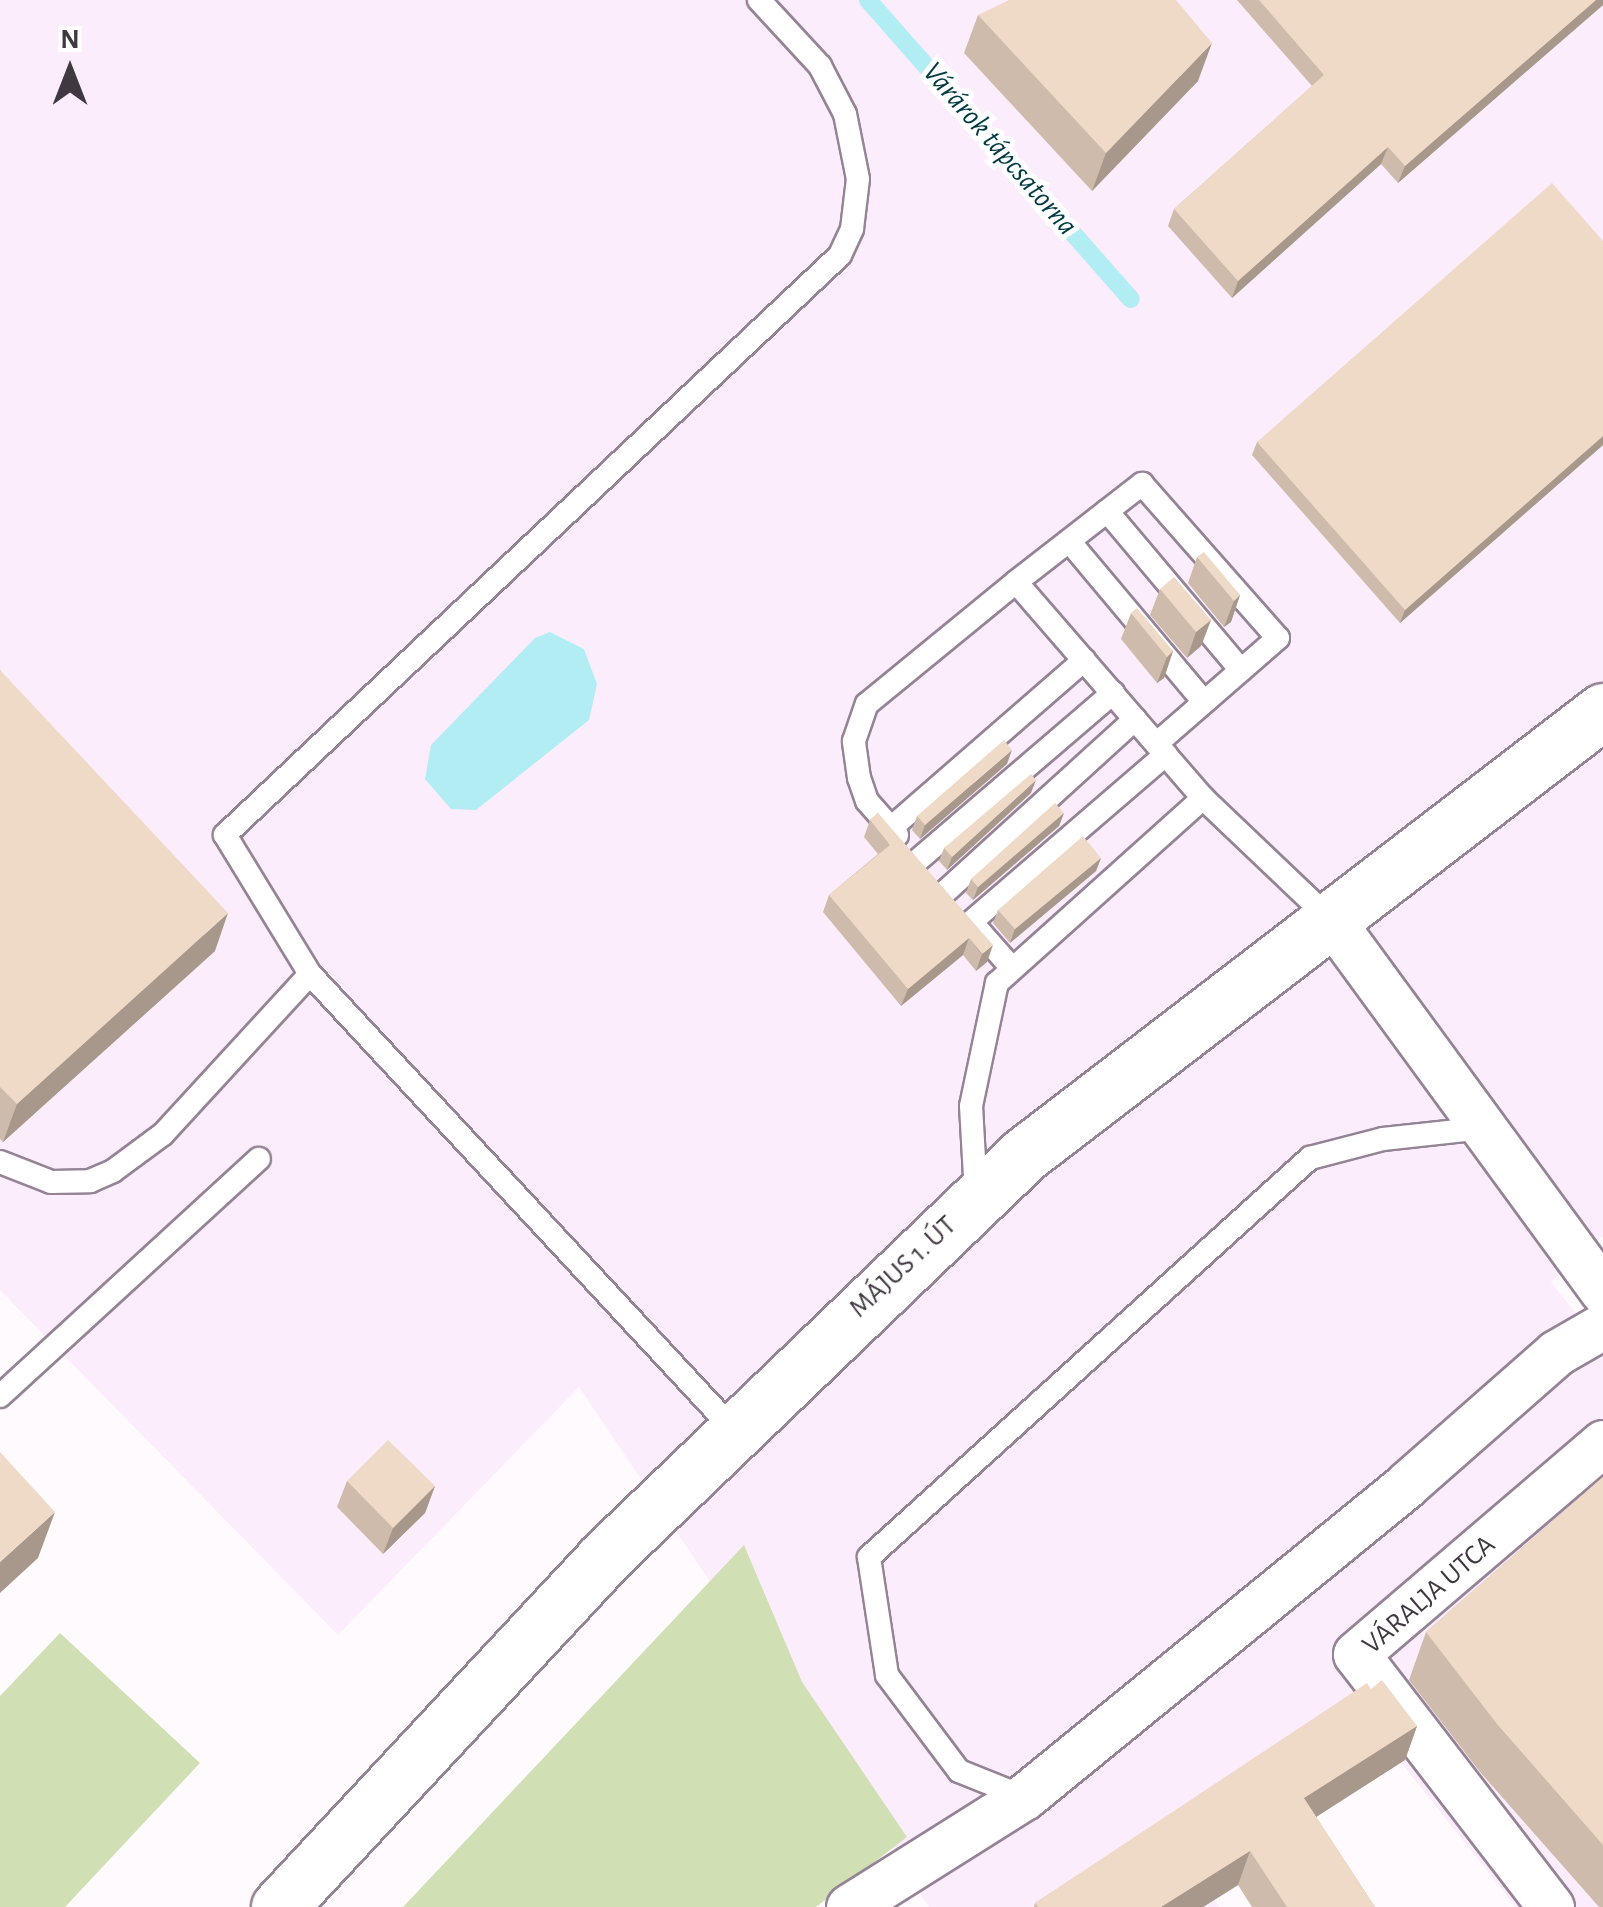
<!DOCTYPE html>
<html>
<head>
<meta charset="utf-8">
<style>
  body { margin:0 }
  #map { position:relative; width:1603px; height:1907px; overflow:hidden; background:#fefafe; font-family:"Alegreya Sans",sans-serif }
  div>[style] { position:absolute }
  .built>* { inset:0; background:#fcedfd }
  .green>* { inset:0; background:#d1dfb4 }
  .water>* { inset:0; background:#b2edf4 }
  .stream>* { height:18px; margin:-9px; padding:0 9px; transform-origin:9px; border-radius:9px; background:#b2edf4 }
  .roads { filter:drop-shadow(2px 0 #958396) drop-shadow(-2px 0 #958396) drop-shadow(0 2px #958396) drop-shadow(0 -2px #958396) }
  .service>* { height:22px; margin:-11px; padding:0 11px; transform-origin:11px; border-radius:11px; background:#fff }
  .minor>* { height:45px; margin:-22.5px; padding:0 22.5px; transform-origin:22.5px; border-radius:22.5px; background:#fff }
  .secondary>* { height:55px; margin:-27.5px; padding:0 27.5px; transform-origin:27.5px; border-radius:27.5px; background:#fff }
  .wall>* { inset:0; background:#cebbab }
  .shaded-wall>* { inset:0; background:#a7988b }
  .building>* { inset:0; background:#efd9c7 }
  span { translate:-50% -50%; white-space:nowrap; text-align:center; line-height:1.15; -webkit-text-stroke:10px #fff; paint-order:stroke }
  .street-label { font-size:28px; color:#403841 }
  .water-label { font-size:30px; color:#013a40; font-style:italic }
  .north { position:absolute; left:20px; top:20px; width:100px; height:100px; -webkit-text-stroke:8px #fff; paint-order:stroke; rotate:0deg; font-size:28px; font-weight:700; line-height:40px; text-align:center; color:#403841 }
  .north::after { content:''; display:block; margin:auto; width:35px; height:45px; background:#403841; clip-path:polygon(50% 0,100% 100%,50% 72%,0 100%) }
</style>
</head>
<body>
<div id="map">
  <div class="built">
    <div style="clip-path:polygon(0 0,1603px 0,1603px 1236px,1551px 1282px,1603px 1348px,1603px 1907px,1516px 1907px,1354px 1703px,1174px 1834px,1219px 1907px,929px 1907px,579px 1387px,338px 1635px,0 1290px)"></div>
  </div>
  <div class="green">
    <div style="clip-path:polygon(744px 1545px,802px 1682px,907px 1837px,816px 1907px,403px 1907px)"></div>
    <div style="clip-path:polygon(60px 1633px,200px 1763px,65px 1907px,0 1907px,0 1696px)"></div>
  </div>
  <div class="water">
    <div style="clip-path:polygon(550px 632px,584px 649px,597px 684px,589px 720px,476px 810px,451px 809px,425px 779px,431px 745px,535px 638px)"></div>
  </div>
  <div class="stream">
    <div style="left:868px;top:0;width:398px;rotate:48.7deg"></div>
  </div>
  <div class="roads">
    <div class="service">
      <div style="left:1107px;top:511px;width:208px;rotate:49.9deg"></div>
      <div style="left:1069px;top:541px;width:210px;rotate:50deg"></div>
      <div style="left:1016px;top:582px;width:160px;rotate:-37.9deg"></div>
      <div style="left:1142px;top:484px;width:205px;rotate:48.6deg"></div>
      <div style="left:1278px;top:638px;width:160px;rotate:139deg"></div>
      <div style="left:891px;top:828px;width:256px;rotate:-41deg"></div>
      <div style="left:897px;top:835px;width:45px;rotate:-131.4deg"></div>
      <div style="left:867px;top:801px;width:24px;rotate:-109deg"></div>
      <div style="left:859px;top:778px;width:37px;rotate:-98deg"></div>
      <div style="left:854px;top:741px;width:39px;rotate:-71deg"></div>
      <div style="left:867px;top:704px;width:193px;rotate:-39.3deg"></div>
      <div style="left:1016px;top:582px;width:286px;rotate:49.1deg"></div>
      <div style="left:1203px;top:798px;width:178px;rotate:43.6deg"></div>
      <div style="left:918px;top:860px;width:257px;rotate:-40.6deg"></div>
      <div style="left:945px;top:892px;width:257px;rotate:-42.3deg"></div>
      <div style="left:971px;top:922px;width:257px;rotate:-40.7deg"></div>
      <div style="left:973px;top:924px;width:57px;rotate:48.5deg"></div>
      <div style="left:0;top:1162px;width:55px;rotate:21.4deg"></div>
      <div style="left:51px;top:1182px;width:39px;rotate:-1deg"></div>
      <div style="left:90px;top:1181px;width:25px;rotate:-23deg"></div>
      <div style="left:113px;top:1171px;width:62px;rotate:-36.5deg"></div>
      <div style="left:163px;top:1134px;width:217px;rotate:-47.4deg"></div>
      <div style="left:976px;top:1195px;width:89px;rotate:-93.2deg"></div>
      <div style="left:971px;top:1106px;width:126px;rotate:-78.1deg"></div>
      <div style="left:997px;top:983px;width:277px;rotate:-41.9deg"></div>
      <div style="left:0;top:1396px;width:351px;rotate:-42.5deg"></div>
      <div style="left:733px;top:1429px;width:621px;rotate:-132.91deg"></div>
      <div style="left:310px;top:974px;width:163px;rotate:-121.4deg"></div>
      <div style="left:225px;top:835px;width:845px;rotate:-43.32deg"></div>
      <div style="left:840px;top:255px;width:29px;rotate:-65deg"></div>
      <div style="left:852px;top:229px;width:50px;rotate:-83.2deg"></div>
      <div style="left:858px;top:179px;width:66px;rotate:-101.3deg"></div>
      <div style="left:845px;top:114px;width:54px;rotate:-117.5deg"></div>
      <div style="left:820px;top:66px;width:90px;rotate:-132.7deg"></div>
      <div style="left:1024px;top:1797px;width:70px;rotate:-158.2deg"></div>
      <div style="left:959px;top:1771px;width:120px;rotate:-126.9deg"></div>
      <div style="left:887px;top:1675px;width:119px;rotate:-98.7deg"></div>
      <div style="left:869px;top:1557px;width:595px;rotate:-42.14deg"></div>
      <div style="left:1310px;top:1158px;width:75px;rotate:-14.6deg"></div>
      <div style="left:1383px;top:1139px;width:103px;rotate:-6.2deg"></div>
    </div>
    <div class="minor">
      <div style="left:1332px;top:921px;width:459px;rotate:53.8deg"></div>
      <div style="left:849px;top:1907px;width:207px;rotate:-32.2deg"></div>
      <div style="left:1024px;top:1797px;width:493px;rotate:-39.2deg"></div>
      <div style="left:1406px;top:1485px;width:200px;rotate:-41.3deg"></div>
      <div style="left:1556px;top:1353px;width:54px;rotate:-29.9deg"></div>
      <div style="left:1551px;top:1907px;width:319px;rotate:-127.6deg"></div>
      <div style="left:1356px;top:1654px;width:325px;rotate:-40.5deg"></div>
    </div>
    <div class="secondary">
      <div style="left:279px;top:1907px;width:478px;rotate:-47deg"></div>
      <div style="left:605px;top:1557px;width:582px;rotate:-43.82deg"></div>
      <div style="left:1025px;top:1154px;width:728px;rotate:-37.47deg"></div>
    </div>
  </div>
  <div class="wall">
    <div style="clip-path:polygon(1237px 0,1603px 0,1603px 5px,1398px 183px,1381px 164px,1232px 298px,1168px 226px,1174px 209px,1312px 86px)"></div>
    <div style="clip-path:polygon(978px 15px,1198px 81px,1092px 191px,964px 53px)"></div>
    <div style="clip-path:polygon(1603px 241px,1603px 445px,1400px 623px,1252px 455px,1257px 442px)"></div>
    <div style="clip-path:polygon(1197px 557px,1240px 595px,1231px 622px,1224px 627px,1188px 583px)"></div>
    <div style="clip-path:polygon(1160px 589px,1211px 620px,1201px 646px,1187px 658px,1150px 615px)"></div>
    <div style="clip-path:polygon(1131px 613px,1173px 651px,1164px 678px,1157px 683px,1121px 639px)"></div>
    <div style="clip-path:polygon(0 670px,215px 951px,3px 1142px,0 1139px)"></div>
    <div style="clip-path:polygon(1007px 764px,920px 839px,912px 830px,917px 816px)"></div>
    <div style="clip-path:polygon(1031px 793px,947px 870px,939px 861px,944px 848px)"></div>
    <div style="clip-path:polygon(878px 813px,987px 962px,976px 971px,963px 955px,901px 1006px,823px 912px,829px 895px,878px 854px,864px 837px,870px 820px)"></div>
    <div style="clip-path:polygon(1064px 813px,1059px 826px,973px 900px,966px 893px,971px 879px)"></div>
    <div style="clip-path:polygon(1101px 858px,1096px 871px,1010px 943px,993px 923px,998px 910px)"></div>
    <div style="clip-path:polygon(1603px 1477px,1603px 1907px,1599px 1907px,1480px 1772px,1409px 1680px,1426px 1632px)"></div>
    <div style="clip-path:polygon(347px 1481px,435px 1486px,425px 1513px,383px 1554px,337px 1507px)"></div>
    <div style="clip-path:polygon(1371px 1689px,1417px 1726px,1405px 1760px,1316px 1817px,1375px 1907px,1252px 1907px,1238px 1885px,1203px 1907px,1034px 1907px,1035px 1903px)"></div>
  </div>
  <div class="shaded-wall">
    <div style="clip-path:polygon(1596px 0,1603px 0,1603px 5px,1398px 183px,1405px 166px)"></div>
    <div style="clip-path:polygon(1212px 43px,1198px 81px,1092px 191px,1106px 153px)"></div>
    <div style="clip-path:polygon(1388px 147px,1381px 164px,1232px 298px,1238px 281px)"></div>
    <div style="clip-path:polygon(1603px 436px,1603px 445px,1400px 623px,1405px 610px)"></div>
    <div style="clip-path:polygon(1240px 595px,1231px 622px,1224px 627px,1234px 601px)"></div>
    <div style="clip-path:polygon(1211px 620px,1201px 646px,1187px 658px,1196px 632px)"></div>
    <div style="clip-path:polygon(1173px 651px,1164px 678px,1157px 683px,1167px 657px)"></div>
    <div style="clip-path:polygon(1012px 750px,1007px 764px,920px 839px,925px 825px)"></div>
    <div style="clip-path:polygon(1036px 780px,1031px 793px,947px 870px,952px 857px)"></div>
    <div style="clip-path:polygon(1064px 813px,1059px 826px,973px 900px,978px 887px)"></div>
    <div style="clip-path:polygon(1101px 858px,1096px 871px,1010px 943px,1015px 929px)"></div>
    <div style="clip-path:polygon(228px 913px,215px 951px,3px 1142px,17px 1104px)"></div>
    <div style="clip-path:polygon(969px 938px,963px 955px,901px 1006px,908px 989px)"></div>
    <div style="clip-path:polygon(993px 945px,987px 962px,976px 971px,982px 954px)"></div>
    <div style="clip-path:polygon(435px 1486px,425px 1513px,383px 1554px,393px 1528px)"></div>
    <div style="clip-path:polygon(55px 1512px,38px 1558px,0 1593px,0 1562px)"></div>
    <div style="clip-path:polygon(1417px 1726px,1405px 1760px,1291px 1833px,1304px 1798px)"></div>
    <div style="clip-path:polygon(1250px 1851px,1238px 1885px,1203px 1907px,1161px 1907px)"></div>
  </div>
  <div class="building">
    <div style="clip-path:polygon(1009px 0,1176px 0,1212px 43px,1106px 153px,978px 15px)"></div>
    <div style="clip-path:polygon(1259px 0,1596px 0,1405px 166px,1388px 147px,1238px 281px,1174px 209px,1324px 75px)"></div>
    <div style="clip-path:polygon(1552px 183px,1603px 241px,1603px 436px,1405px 610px,1257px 442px)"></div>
    <div style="clip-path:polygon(1204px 552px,1240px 595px,1234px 601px,1197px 557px)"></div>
    <div style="clip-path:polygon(1174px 577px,1211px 620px,1196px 632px,1160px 589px)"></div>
    <div style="clip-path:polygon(1137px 608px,1173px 651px,1167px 657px,1131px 613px)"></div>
    <div style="clip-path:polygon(0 670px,228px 913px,17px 1104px,0 1087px)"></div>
    <div style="clip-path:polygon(1004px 740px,1012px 750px,925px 825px,917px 816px)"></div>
    <div style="clip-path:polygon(1031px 774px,1036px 780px,952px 857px,944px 848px)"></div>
    <div style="clip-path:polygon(1055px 803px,1064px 813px,978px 887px,971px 879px)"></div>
    <div style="clip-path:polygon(878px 813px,993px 945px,982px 954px,969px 938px,908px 989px,829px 895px,890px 845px,870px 820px)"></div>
    <div style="clip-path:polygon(1083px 836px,1101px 858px,1015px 929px,998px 910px)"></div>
    <div style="clip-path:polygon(388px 1440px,435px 1486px,393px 1528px,347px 1481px)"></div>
    <div style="clip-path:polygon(0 1452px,55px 1512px,0 1562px)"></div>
    <div style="clip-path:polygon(1603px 1477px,1603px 1845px,1497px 1724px,1426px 1632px)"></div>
    <div style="clip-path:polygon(1382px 1680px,1417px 1726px,1304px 1798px,1375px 1907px,1287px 1907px,1250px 1851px,1161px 1907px,1038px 1907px,1035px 1903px,1367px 1683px,1371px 1689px)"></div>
  </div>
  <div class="street-label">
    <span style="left:903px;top:1267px;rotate:-43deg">MÁJUS 1. ÚT</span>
    <span style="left:1429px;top:1595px;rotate:-41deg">VÁRALJA UTCA</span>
  </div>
  <div class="water-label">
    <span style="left:1000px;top:149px;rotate:49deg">Várárok tápcsatorna</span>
  </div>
  <div class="north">N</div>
</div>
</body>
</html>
